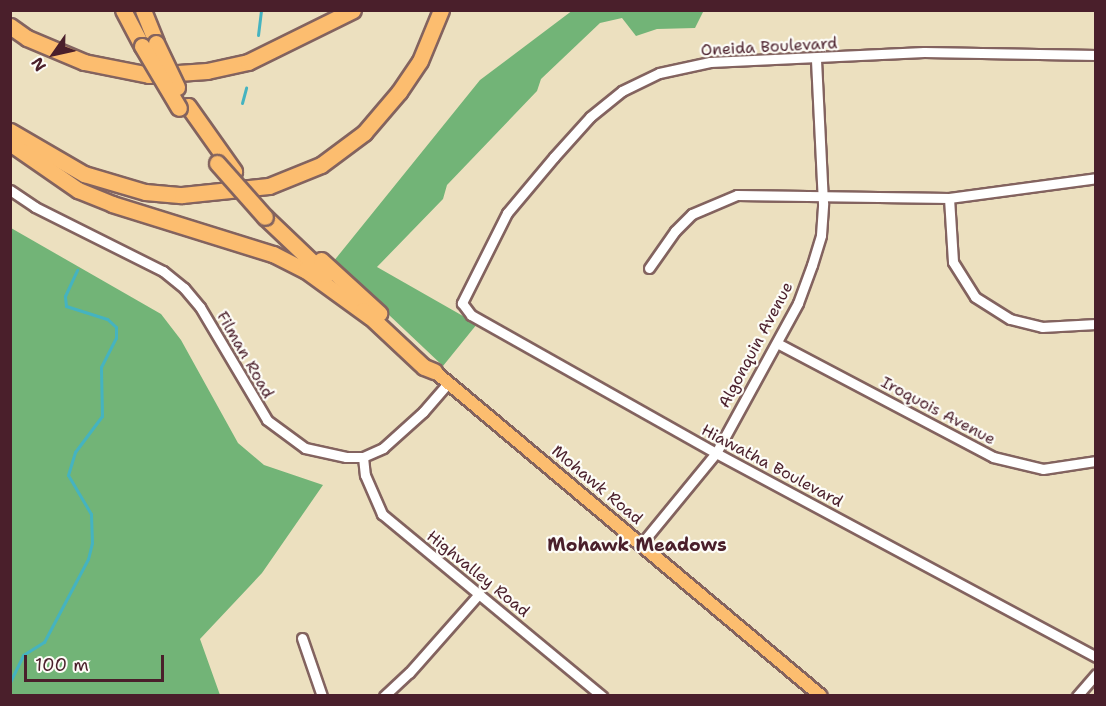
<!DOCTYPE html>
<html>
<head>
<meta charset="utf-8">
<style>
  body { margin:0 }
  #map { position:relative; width:1106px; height:706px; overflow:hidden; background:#ece0bf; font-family:"Shantell Sans",sans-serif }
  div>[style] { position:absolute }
  .forest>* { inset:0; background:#72b477 }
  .stream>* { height:3px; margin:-1.5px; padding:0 1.5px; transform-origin:1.5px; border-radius:1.5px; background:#45b3c0 }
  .roads { filter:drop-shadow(2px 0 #83635f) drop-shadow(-2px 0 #83635f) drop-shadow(0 2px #83635f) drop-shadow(0 -2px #83635f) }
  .minor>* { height:9px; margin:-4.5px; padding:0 4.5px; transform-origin:4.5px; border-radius:4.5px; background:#fff }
  .major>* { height:12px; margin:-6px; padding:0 6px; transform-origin:6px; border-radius:6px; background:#fcbd6f }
  .highway>* { height:15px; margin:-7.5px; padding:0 7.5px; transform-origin:7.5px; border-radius:7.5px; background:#fcbd6f }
  .bridges { filter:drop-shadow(2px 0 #83635f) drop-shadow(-2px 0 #83635f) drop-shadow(0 2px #83635f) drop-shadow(0 -2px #83635f) }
  .highway-bridge>* { height:15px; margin:-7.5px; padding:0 7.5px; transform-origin:7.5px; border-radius:7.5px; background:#fcbd6f }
  span { translate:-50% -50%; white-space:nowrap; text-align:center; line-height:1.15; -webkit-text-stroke:4.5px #fdfcf7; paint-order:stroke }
  .street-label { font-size:16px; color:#4a1f2b }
  .neighbourhood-label { font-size:18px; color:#4a1f2b; font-weight:700 }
  .frame { position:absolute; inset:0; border:12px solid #4a1f2b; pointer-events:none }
  .north { position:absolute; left:24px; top:24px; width:60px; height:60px; -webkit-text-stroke:4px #fdfcf7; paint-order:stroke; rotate:236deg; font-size:16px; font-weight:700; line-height:24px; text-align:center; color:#4a1f2b }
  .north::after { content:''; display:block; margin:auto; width:21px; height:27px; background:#4a1f2b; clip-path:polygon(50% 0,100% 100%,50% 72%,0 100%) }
  .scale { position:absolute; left:24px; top:655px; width:140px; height:27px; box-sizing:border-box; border:3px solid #4a1f2b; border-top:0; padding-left:8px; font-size:18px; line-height:21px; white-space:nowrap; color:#4a1f2b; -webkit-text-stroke:4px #fdfcf7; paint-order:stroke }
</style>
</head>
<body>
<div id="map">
  <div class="forest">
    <div style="clip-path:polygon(573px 10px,718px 11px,703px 12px,695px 28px,657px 29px,636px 36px,622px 18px,600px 23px,541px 79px,537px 91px,447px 185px,443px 199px,377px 267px,477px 324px,443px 366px,333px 262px,480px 80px)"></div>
    <div style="clip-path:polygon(11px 228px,161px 314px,181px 340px,238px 443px,264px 465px,323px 485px,262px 573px,200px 639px,220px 695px,11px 695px)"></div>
  </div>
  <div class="stream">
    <div style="left:258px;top:35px;width:25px;rotate:-83deg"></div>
    <div style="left:242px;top:103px;width:16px;rotate:-75deg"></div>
    <div style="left:10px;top:682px;width:30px;rotate:-64deg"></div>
    <div style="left:23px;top:655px;width:25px;rotate:-32deg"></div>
    <div style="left:44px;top:642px;width:94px;rotate:-62.1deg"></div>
    <div style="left:88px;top:559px;width:16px;rotate:-76deg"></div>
    <div style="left:92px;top:543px;width:29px;rotate:-92deg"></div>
    <div style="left:91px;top:514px;width:45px;rotate:-120.5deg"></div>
    <div style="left:68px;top:475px;width:24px;rotate:-73deg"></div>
    <div style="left:75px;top:452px;width:45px;rotate:-53.1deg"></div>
    <div style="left:102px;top:416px;width:49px;rotate:-91.2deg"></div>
    <div style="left:101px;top:367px;width:33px;rotate:-63deg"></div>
    <div style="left:116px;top:338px;width:11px;rotate:-90deg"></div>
    <div style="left:116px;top:327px;width:12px;rotate:-138deg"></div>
    <div style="left:107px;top:319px;width:43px;rotate:-162.4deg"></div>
    <div style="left:66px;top:306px;width:10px;rotate:-96deg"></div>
    <div style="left:65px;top:296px;width:29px;rotate:-65deg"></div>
  </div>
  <div class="roads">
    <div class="minor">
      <div style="left:1096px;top:55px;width:172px;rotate:-179deg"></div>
      <div style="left:924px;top:52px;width:214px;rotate:177.3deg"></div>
      <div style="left:710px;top:62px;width:52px;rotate:167.8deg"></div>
      <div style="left:659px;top:73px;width:41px;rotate:154.1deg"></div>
      <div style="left:622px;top:91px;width:41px;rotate:140.9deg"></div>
      <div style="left:590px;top:117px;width:54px;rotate:132deg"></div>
      <div style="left:554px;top:157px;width:73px;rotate:130deg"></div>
      <div style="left:507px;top:213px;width:101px;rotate:116.6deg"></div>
      <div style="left:462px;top:303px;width:15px;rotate:53deg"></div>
      <div style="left:471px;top:315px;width:281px;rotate:29.4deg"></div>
      <div style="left:716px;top:453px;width:431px;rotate:28.2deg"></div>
      <div style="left:10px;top:190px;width:30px;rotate:34deg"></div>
      <div style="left:35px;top:207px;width:143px;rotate:26.6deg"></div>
      <div style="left:163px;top:271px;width:27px;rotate:39deg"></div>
      <div style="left:184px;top:288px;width:25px;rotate:50deg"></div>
      <div style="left:200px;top:307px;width:131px;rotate:59.3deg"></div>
      <div style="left:267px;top:420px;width:47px;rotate:36.4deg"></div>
      <div style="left:305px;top:448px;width:42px;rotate:12.4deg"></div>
      <div style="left:346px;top:457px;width:17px"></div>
      <div style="left:363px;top:457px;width:22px;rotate:-24deg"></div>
      <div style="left:383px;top:448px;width:54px;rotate:-42deg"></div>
      <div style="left:423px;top:412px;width:38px;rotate:-49deg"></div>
      <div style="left:949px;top:198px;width:64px;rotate:86.4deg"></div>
      <div style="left:953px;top:262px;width:41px;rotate:57.8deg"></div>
      <div style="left:975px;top:297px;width:41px;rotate:32.2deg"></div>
      <div style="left:1010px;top:319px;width:33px;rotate:14deg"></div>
      <div style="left:1042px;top:327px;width:54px;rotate:-3.2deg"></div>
      <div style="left:649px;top:268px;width:45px;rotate:-54.9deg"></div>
      <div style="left:675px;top:231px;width:24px;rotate:-45deg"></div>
      <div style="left:692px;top:214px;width:49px;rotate:-22.9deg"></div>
      <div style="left:737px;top:195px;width:212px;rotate:0.8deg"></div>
      <div style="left:949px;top:198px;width:148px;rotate:-7.7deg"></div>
      <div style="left:777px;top:343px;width:244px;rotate:27.8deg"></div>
      <div style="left:993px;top:457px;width:51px;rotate:13.5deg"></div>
      <div style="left:1043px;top:469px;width:54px;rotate:-8.6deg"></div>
      <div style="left:363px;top:457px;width:18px;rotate:84deg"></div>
      <div style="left:365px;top:475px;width:43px;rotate:66.4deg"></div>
      <div style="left:382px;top:514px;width:286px;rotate:39.6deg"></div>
      <div style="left:642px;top:543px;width:117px;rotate:-50.6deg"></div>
      <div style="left:716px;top:453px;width:171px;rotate:-61.3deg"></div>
      <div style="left:798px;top:303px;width:40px;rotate:-69.8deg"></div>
      <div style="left:812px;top:265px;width:31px;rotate:-73deg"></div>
      <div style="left:821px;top:235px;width:32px;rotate:-86deg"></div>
      <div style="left:823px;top:203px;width:143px;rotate:-92.8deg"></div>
      <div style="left:302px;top:638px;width:61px;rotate:71deg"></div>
      <div style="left:384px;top:696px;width:34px;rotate:-43deg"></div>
      <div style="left:409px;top:673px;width:106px;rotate:-48.5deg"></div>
      <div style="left:1077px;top:696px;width:29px;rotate:-49deg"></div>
    </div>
    <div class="major">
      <div style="left:434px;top:371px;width:505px;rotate:40.02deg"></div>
    </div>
    <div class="highway">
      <div style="left:123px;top:10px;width:41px;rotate:62.2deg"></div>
      <div style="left:143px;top:10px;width:35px;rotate:68deg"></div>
      <div style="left:10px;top:26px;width:21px;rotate:35deg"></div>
      <div style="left:27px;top:38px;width:62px;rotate:22.8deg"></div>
      <div style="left:84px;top:62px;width:66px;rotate:11.3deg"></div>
      <div style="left:149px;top:75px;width:58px;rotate:-3.9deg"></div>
      <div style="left:207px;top:71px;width:42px;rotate:-12.4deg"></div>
      <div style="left:248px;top:62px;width:117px;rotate:-26.3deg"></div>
      <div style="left:188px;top:106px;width:80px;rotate:54.7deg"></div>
      <div style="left:10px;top:131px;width:86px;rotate:30.2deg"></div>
      <div style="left:84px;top:174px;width:64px;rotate:16.4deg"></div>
      <div style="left:145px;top:192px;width:37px;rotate:5deg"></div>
      <div style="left:182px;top:195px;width:87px;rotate:-5.9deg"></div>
      <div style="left:269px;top:186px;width:56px;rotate:-22deg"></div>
      <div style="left:321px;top:165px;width:54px;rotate:-36.7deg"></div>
      <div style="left:364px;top:133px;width:54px;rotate:-49.5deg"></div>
      <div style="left:399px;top:92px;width:37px;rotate:-56deg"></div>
      <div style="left:420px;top:61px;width:55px;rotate:-67.6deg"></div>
      <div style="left:10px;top:143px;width:83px;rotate:34.7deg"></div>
      <div style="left:78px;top:190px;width:37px;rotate:22deg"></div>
      <div style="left:112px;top:204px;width:169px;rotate:17.3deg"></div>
      <div style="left:273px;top:254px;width:36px;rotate:27deg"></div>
      <div style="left:305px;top:270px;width:80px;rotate:35.9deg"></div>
      <div style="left:265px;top:217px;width:84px;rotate:43.6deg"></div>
      <div style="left:321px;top:260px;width:79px;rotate:42.4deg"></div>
      <div style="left:363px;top:310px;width:83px;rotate:43.1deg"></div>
      <div style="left:424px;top:367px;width:11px;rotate:22deg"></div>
    </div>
  </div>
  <div class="bridges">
    <div class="highway-bridge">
      <div style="left:156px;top:43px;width:49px;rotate:64.5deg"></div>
      <div style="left:142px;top:46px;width:72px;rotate:59.2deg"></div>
      <div style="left:217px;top:163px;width:72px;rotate:48.4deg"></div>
    </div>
  </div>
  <div class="street-label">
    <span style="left:769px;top:47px;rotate:-3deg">Oneida Boulevard</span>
    <span style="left:756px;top:345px;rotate:-62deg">Algonquin Avenue</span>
    <span style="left:245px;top:355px;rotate:60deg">Filman Road</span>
    <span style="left:938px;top:411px;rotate:28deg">Iroquois Avenue</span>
    <span style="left:772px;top:466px;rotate:28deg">Hiawatha Boulevard</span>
    <span style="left:597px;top:485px;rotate:40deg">Mohawk Road</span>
    <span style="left:478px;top:574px;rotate:39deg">Highvalley Road</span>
  </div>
  <div class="neighbourhood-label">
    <span style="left:637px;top:545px">Mohawk Meadows</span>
  </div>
  <div class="frame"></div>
  <div class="north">N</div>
  <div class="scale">100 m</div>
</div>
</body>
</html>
